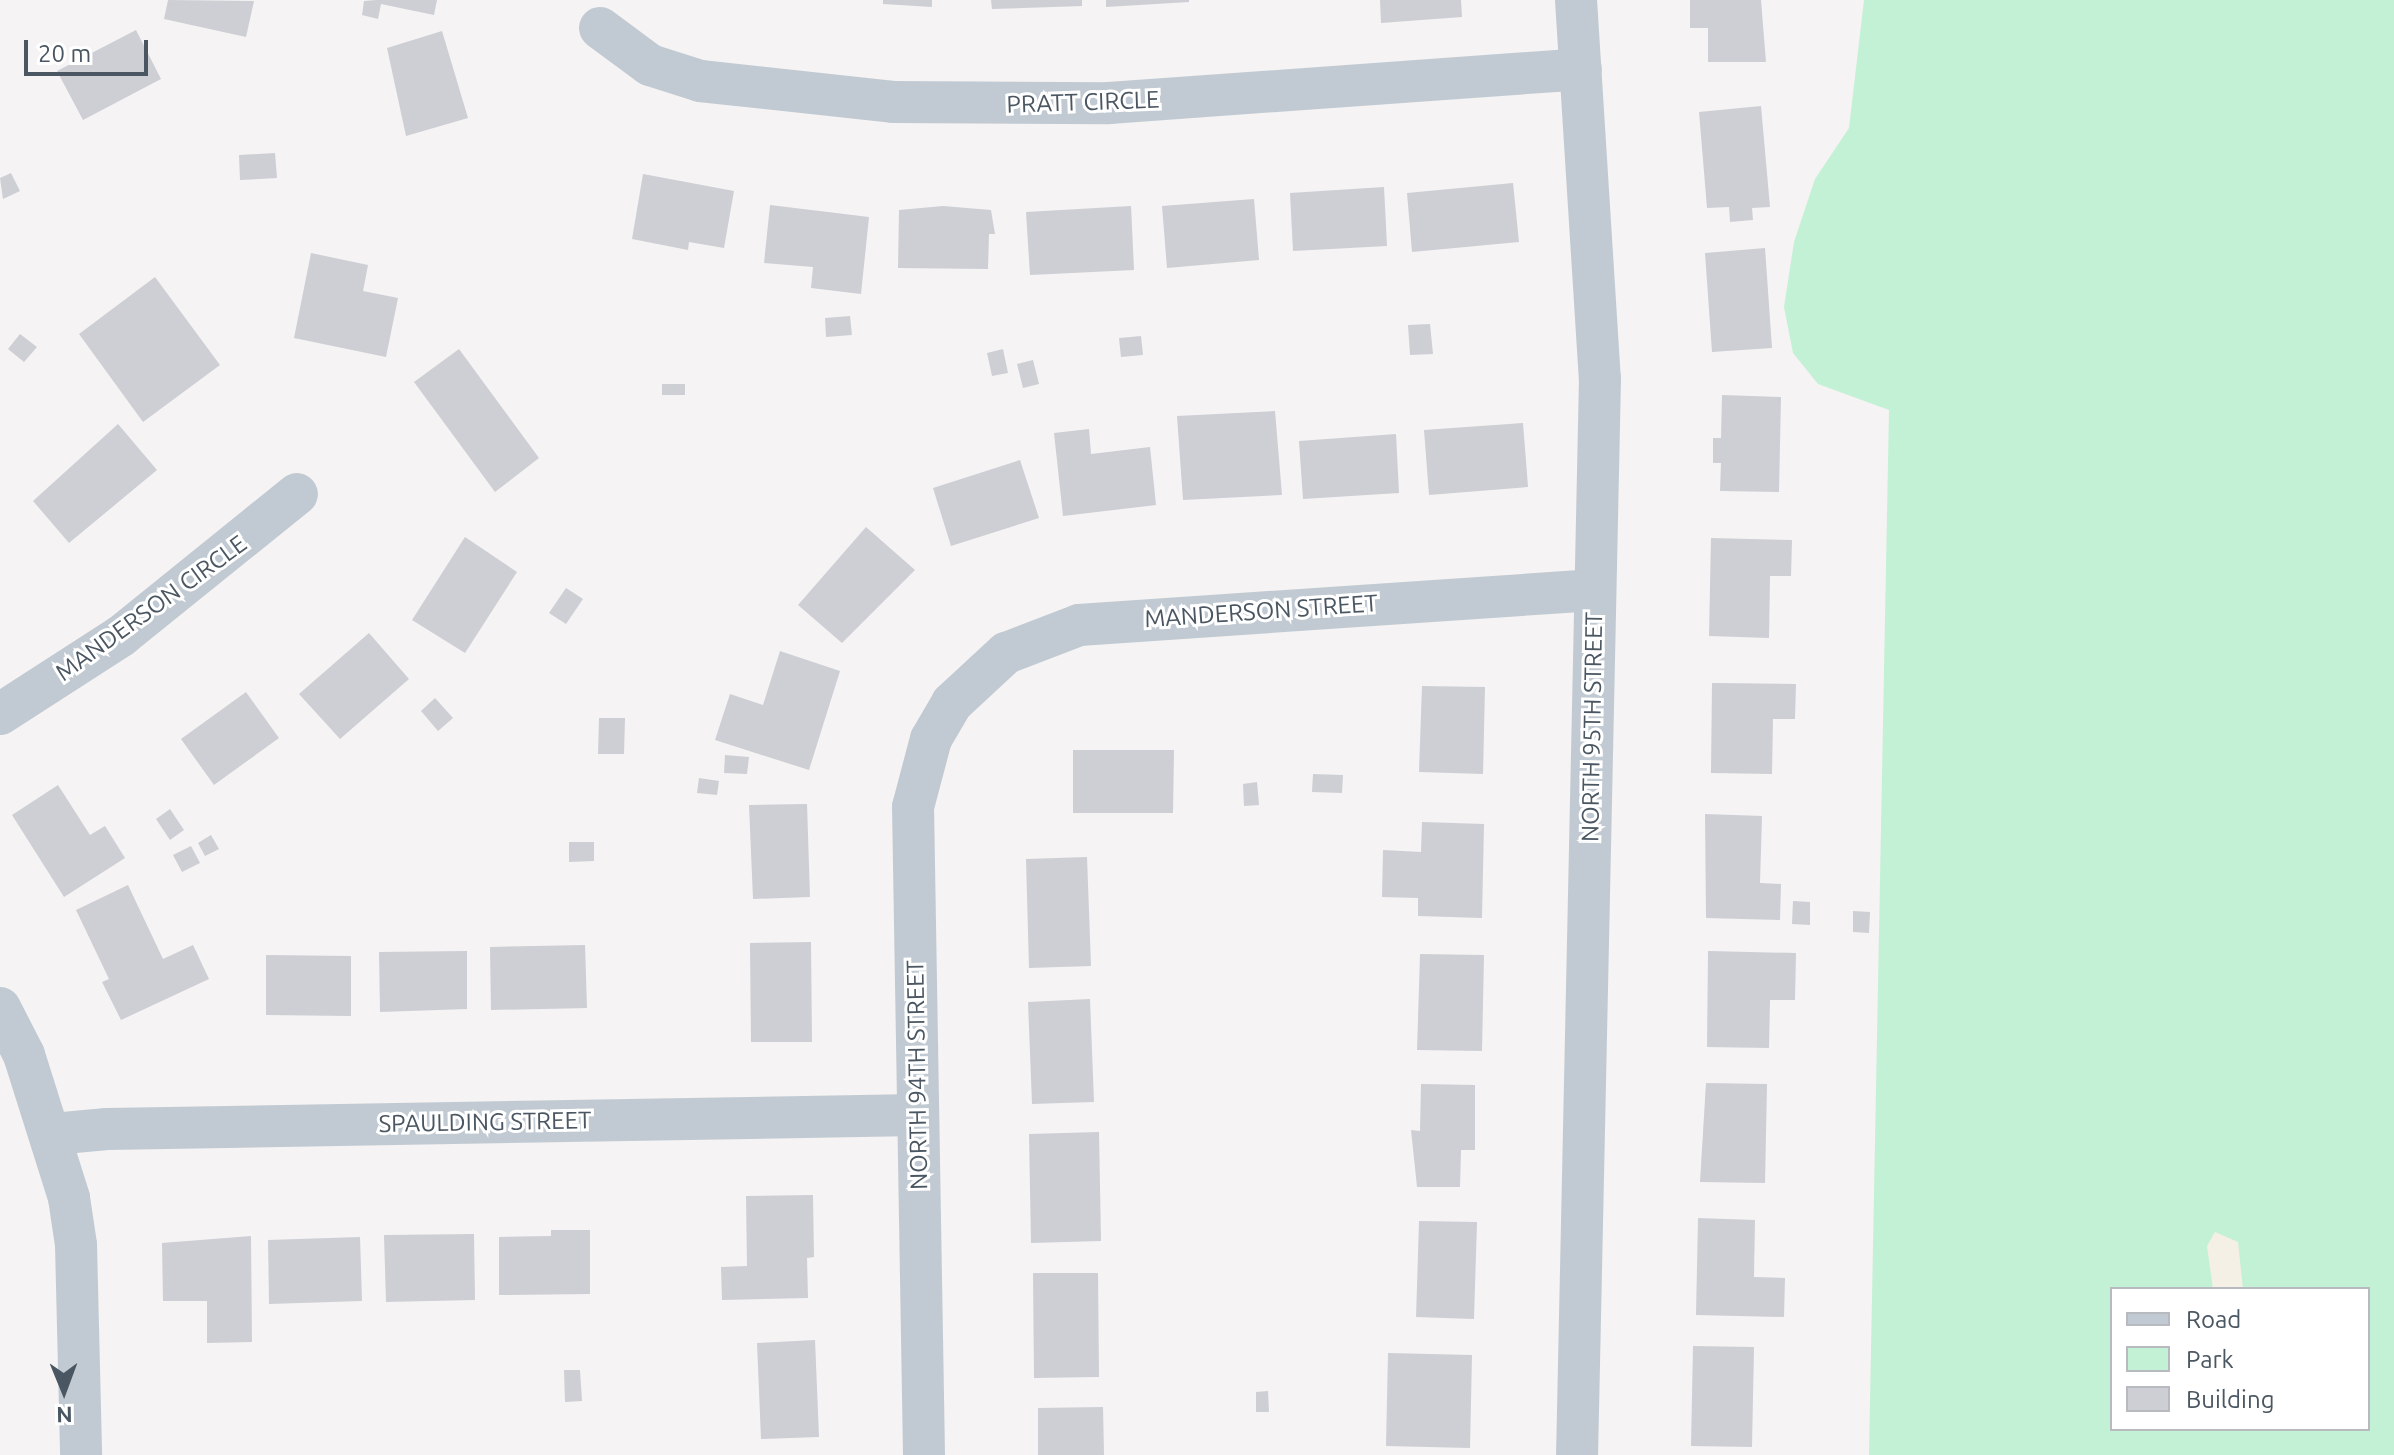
<!DOCTYPE html>
<html>
<head>
<meta charset="utf-8">
<style>
  body { margin:0 }
  #map { position:relative; width:2394px; height:1455px; overflow:hidden; background:#f5f3f3; font-family:Ubuntu,sans-serif }
  div>[style] { position:absolute }
  .green>* { inset:0; background:#c3f1d5 }
  .sand>* { inset:0; background:#f5f0e5 }
  .building>* { inset:0; background:#cdcfd5 }
  .street>* { height:42px; margin:-21px; padding:0 21px; transform-origin:21px; border-radius:21px; background:#c1cad2 }
  span { translate:-50% -50%; white-space:nowrap; text-align:center; line-height:1.15; -webkit-text-stroke:6px #fff; paint-order:stroke }
  .street-label { font-size:24px; color:#4a5661 }
  .legend { position:absolute; left:2110px; top:1287px; width:260px; height:144px; box-sizing:border-box; background:#fff; border:2px solid #b7bbc0; margin:0; padding:10px 14px; list-style:none; font-size:24px; color:#4a5661 }
  .legend li { display:flex; align-items:center; gap:16px; height:40px }
  .legend b { width:40px; border:2px solid #b7bbc0 }
  .north { position:absolute; left:24px; top:1351px; width:80px; height:80px; -webkit-text-stroke:6px #fff; paint-order:stroke; rotate:179deg; font-size:22px; font-weight:700; line-height:32px; text-align:center; color:#4a5661 }
  .north::after { content:''; display:block; margin:auto; width:28px; height:36px; background:#4a5661; clip-path:polygon(50% 0,100% 100%,50% 72%,0 100%) }
  .scale { position:absolute; left:24px; top:40px; width:124px; height:36px; box-sizing:border-box; border:4px solid #4a5661; border-top:0; padding-left:10px; font-size:24px; line-height:28px; white-space:nowrap; color:#4a5661; -webkit-text-stroke:6px #fff; paint-order:stroke }
</style>
</head>
<body>
<div id="map">
  <div class="green">
    <div style="clip-path:polygon(evenodd,1864px 0,2394px 0,2394px 1455px,1869px 1455px,1889px 410px,1818px 384px,1793px 353px,1784px 307px,1794px 242px,1815px 179px,1849px 128px,1864px 0,2112px 1289px,2368px 1289px,2368px 1429px,2112px 1429px,2112px 1289px)"></div>
  </div>
  <div class="sand">
    <div style="clip-path:polygon(2215px 1232px,2238px 1242px,2243px 1289px,2213px 1289px,2207px 1246px)"></div>
  </div>
  <div class="building">
    <div style="clip-path:polygon(168px 0,254px 1px,246px 37px,164px 19px)"></div>
    <div style="clip-path:polygon(376px 0,437px 0,434px 15px,381px 4px,378px 19px,362px 15px,364px 1px)"></div>
    <div style="clip-path:polygon(883px 0,932px 0,932px 7px,883px 4px)"></div>
    <div style="clip-path:polygon(991px 0,1082px 0,1082px 6px,992px 9px)"></div>
    <div style="clip-path:polygon(1106px 0,1189px 0,1189px 2px,1106px 7px)"></div>
    <div style="clip-path:polygon(1380px 0,1461px 0,1462px 17px,1381px 23px)"></div>
    <div style="clip-path:polygon(1690px 0,1761px 0,1766px 62px,1708px 62px,1708px 28px,1690px 28px)"></div>
    <div style="clip-path:polygon(136px 30px,161px 79px,83px 120px,57px 71px)"></div>
    <div style="clip-path:polygon(442px 31px,468px 118px,406px 136px,387px 48px)"></div>
    <div style="clip-path:polygon(1761px 106px,1770px 207px,1752px 208px,1753px 220px,1730px 222px,1729px 207px,1707px 208px,1699px 112px)"></div>
    <div style="clip-path:polygon(275px 153px,277px 178px,240px 180px,239px 155px)"></div>
    <div style="clip-path:polygon(11px 173px,20px 191px,3px 199px,0 178px)"></div>
    <div style="clip-path:polygon(643px 174px,734px 191px,724px 248px,689px 242px,688px 250px,632px 239px)"></div>
    <div style="clip-path:polygon(1513px 183px,1519px 242px,1412px 252px,1407px 193px)"></div>
    <div style="clip-path:polygon(1384px 187px,1387px 246px,1293px 251px,1290px 193px)"></div>
    <div style="clip-path:polygon(1254px 199px,1259px 260px,1167px 268px,1162px 206px)"></div>
    <div style="clip-path:polygon(770px 205px,869px 217px,861px 294px,811px 288px,813px 267px,764px 263px)"></div>
    <div style="clip-path:polygon(943px 206px,991px 210px,995px 234px,989px 234px,988px 269px,898px 268px,899px 210px)"></div>
    <div style="clip-path:polygon(1131px 206px,1134px 270px,1030px 275px,1026px 212px)"></div>
    <div style="clip-path:polygon(1765px 248px,1772px 348px,1712px 352px,1705px 253px)"></div>
    <div style="clip-path:polygon(311px 253px,368px 265px,363px 291px,398px 298px,386px 357px,294px 338px)"></div>
    <div style="clip-path:polygon(155px 277px,220px 365px,143px 422px,79px 334px)"></div>
    <div style="clip-path:polygon(850px 316px,852px 335px,826px 337px,825px 318px)"></div>
    <div style="clip-path:polygon(1430px 324px,1433px 354px,1410px 355px,1408px 325px)"></div>
    <div style="clip-path:polygon(20px 334px,37px 347px,24px 362px,8px 349px)"></div>
    <div style="clip-path:polygon(1141px 336px,1143px 355px,1121px 357px,1119px 338px)"></div>
    <div style="clip-path:polygon(459px 349px,539px 458px,495px 492px,414px 382px)"></div>
    <div style="clip-path:polygon(1003px 349px,1008px 373px,992px 376px,987px 353px)"></div>
    <div style="clip-path:polygon(1033px 360px,1039px 384px,1023px 388px,1017px 364px)"></div>
    <div style="clip-path:polygon(662px 384px,685px 384px,685px 395px,662px 395px)"></div>
    <div style="clip-path:polygon(1722px 395px,1781px 397px,1779px 492px,1720px 491px,1721px 463px,1713px 463px,1713px 438px,1721px 438px)"></div>
    <div style="clip-path:polygon(1275px 411px,1282px 495px,1183px 500px,1177px 416px)"></div>
    <div style="clip-path:polygon(1523px 423px,1528px 487px,1429px 495px,1424px 430px)"></div>
    <div style="clip-path:polygon(118px 424px,157px 470px,69px 543px,33px 501px)"></div>
    <div style="clip-path:polygon(1089px 429px,1091px 454px,1150px 447px,1156px 505px,1063px 516px,1054px 433px)"></div>
    <div style="clip-path:polygon(1396px 434px,1399px 493px,1303px 499px,1299px 441px)"></div>
    <div style="clip-path:polygon(1020px 460px,1039px 518px,951px 546px,933px 488px)"></div>
    <div style="clip-path:polygon(866px 527px,915px 570px,842px 643px,798px 605px)"></div>
    <div style="clip-path:polygon(465px 537px,517px 572px,465px 653px,412px 620px)"></div>
    <div style="clip-path:polygon(1711px 538px,1792px 540px,1791px 576px,1770px 576px,1769px 638px,1709px 636px)"></div>
    <div style="clip-path:polygon(566px 588px,583px 599px,566px 624px,549px 613px)"></div>
    <div style="clip-path:polygon(369px 633px,409px 679px,340px 739px,299px 694px)"></div>
    <div style="clip-path:polygon(780px 651px,840px 671px,809px 770px,715px 740px,730px 694px,763px 705px)"></div>
    <div style="clip-path:polygon(1712px 683px,1796px 684px,1795px 719px,1773px 719px,1772px 774px,1711px 773px)"></div>
    <div style="clip-path:polygon(1422px 686px,1485px 687px,1483px 774px,1419px 772px)"></div>
    <div style="clip-path:polygon(246px 692px,279px 738px,214px 785px,181px 739px)"></div>
    <div style="clip-path:polygon(435px 698px,453px 718px,438px 731px,421px 711px)"></div>
    <div style="clip-path:polygon(599px 718px,625px 718px,624px 754px,598px 754px)"></div>
    <div style="clip-path:polygon(1073px 750px,1174px 750px,1173px 813px,1073px 813px)"></div>
    <div style="clip-path:polygon(725px 755px,749px 757px,747px 774px,724px 773px)"></div>
    <div style="clip-path:polygon(1313px 774px,1343px 775px,1342px 793px,1312px 792px)"></div>
    <div style="clip-path:polygon(699px 778px,719px 781px,717px 795px,697px 793px)"></div>
    <div style="clip-path:polygon(1257px 782px,1259px 805px,1244px 806px,1243px 784px)"></div>
    <div style="clip-path:polygon(58px 785px,90px 835px,105px 826px,125px 858px,64px 897px,12px 815px)"></div>
    <div style="clip-path:polygon(807px 804px,810px 897px,753px 899px,749px 805px)"></div>
    <div style="clip-path:polygon(170px 809px,184px 830px,170px 840px,156px 819px)"></div>
    <div style="clip-path:polygon(1705px 814px,1762px 816px,1760px 883px,1781px 884px,1780px 920px,1706px 918px)"></div>
    <div style="clip-path:polygon(1422px 822px,1484px 824px,1482px 918px,1418px 916px,1418px 898px,1382px 897px,1383px 850px,1421px 852px)"></div>
    <div style="clip-path:polygon(211px 835px,219px 849px,205px 856px,198px 843px)"></div>
    <div style="clip-path:polygon(569px 842px,594px 842px,594px 861px,569px 862px)"></div>
    <div style="clip-path:polygon(191px 846px,200px 863px,182px 872px,173px 855px)"></div>
    <div style="clip-path:polygon(1087px 857px,1091px 966px,1029px 968px,1026px 859px)"></div>
    <div style="clip-path:polygon(128px 885px,163px 959px,193px 945px,209px 979px,121px 1020px,102px 982px,109px 979px,76px 910px)"></div>
    <div style="clip-path:polygon(1793px 901px,1810px 902px,1810px 925px,1792px 924px)"></div>
    <div style="clip-path:polygon(1853px 911px,1870px 912px,1869px 933px,1853px 932px)"></div>
    <div style="clip-path:polygon(811px 942px,812px 1042px,751px 1042px,750px 943px)"></div>
    <div style="clip-path:polygon(585px 945px,587px 1008px,491px 1010px,490px 947px)"></div>
    <div style="clip-path:polygon(467px 951px,467px 1009px,380px 1012px,379px 952px)"></div>
    <div style="clip-path:polygon(1708px 951px,1796px 953px,1795px 1000px,1770px 1000px,1769px 1048px,1707px 1047px)"></div>
    <div style="clip-path:polygon(1420px 954px,1484px 955px,1482px 1051px,1417px 1050px)"></div>
    <div style="clip-path:polygon(266px 955px,351px 956px,351px 1016px,266px 1015px)"></div>
    <div style="clip-path:polygon(1090px 999px,1094px 1102px,1032px 1104px,1028px 1002px)"></div>
    <div style="clip-path:polygon(1706px 1083px,1767px 1084px,1765px 1183px,1700px 1182px)"></div>
    <div style="clip-path:polygon(1421px 1084px,1475px 1085px,1475px 1150px,1461px 1150px,1460px 1187px,1417px 1187px,1411px 1130px,1420px 1131px)"></div>
    <div style="clip-path:polygon(1099px 1132px,1101px 1241px,1031px 1243px,1029px 1134px)"></div>
    <div style="clip-path:polygon(813px 1195px,814px 1257px,807px 1258px,808px 1298px,722px 1300px,721px 1267px,747px 1266px,746px 1196px)"></div>
    <div style="clip-path:polygon(1698px 1218px,1755px 1220px,1754px 1277px,1785px 1278px,1784px 1317px,1696px 1315px)"></div>
    <div style="clip-path:polygon(1419px 1221px,1477px 1222px,1474px 1319px,1416px 1317px)"></div>
    <div style="clip-path:polygon(551px 1230px,590px 1230px,590px 1294px,499px 1295px,499px 1237px,551px 1236px)"></div>
    <div style="clip-path:polygon(474px 1234px,475px 1300px,386px 1302px,384px 1235px)"></div>
    <div style="clip-path:polygon(251px 1236px,252px 1342px,207px 1343px,207px 1301px,163px 1301px,162px 1243px)"></div>
    <div style="clip-path:polygon(360px 1237px,362px 1301px,269px 1304px,268px 1240px)"></div>
    <div style="clip-path:polygon(1033px 1273px,1098px 1273px,1099px 1377px,1034px 1378px)"></div>
    <div style="clip-path:polygon(815px 1340px,819px 1437px,761px 1439px,757px 1343px)"></div>
    <div style="clip-path:polygon(1693px 1346px,1754px 1347px,1752px 1447px,1691px 1446px)"></div>
    <div style="clip-path:polygon(1388px 1353px,1472px 1355px,1470px 1448px,1386px 1446px)"></div>
    <div style="clip-path:polygon(564px 1370px,580px 1370px,582px 1401px,565px 1402px)"></div>
    <div style="clip-path:polygon(1268px 1391px,1269px 1412px,1256px 1412px,1256px 1392px)"></div>
    <div style="clip-path:polygon(1103px 1407px,1104px 1455px,1038px 1455px,1038px 1408px)"></div>
  </div>
  <div class="street">
    <div style="left:1576px;top:0;width:379px;rotate:86.4deg"></div>
    <div style="left:1600px;top:378px;width:1077px;rotate:91.22deg"></div>
    <div style="left:600px;top:28px;width:62px;rotate:36.5deg"></div>
    <div style="left:650px;top:65px;width:52px;rotate:17.7deg"></div>
    <div style="left:700px;top:81px;width:194px;rotate:6.2deg"></div>
    <div style="left:893px;top:102px;width:216px;rotate:0.3deg"></div>
    <div style="left:1109px;top:103px;width:473px;rotate:-4.1deg"></div>
    <div style="left:0;top:714px;width:144px;rotate:-32.8deg"></div>
    <div style="left:121px;top:636px;width:226px;rotate:-38.9deg"></div>
    <div style="left:0;top:1008px;width:53px;rotate:62.9deg"></div>
    <div style="left:24px;top:1055px;width:150px;rotate:72.5deg"></div>
    <div style="left:69px;top:1198px;width:48px;rotate:81.5deg"></div>
    <div style="left:76px;top:1245px;width:210px;rotate:88.6deg"></div>
    <div style="left:53px;top:1134px;width:54px;rotate:-5.3deg"></div>
    <div style="left:107px;top:1129px;width:810px;rotate:-0.99deg"></div>
    <div style="left:924px;top:1455px;width:648px;rotate:-90.97deg"></div>
    <div style="left:913px;top:807px;width:70px;rotate:-75.2deg"></div>
    <div style="left:931px;top:739px;width:42px;rotate:-59.7deg"></div>
    <div style="left:952px;top:703px;width:74px;rotate:-42.8deg"></div>
    <div style="left:1006px;top:653px;width:78px;rotate:-21deg"></div>
    <div style="left:1079px;top:625px;width:517px;rotate:-3.88deg"></div>
  </div>
  <div class="street-label">
    <span style="left:1083px;top:102px;rotate:-2deg">PRATT CIRCLE</span>
    <span style="left:151px;top:608px;rotate:-36deg">MANDERSON CIRCLE</span>
    <span style="left:1261px;top:611px;rotate:-4deg">MANDERSON STREET</span>
    <span style="left:1592px;top:727px;rotate:-89deg">NORTH 95TH STREET</span>
    <span style="left:917px;top:1075px;rotate:-91deg">NORTH 94TH STREET</span>
    <span style="left:485px;top:1122px;rotate:-1deg">SPAULDING STREET</span>
  </div>
  <ul class="legend">
  <li><b style="height:10px;background:#c1cad2"></b>Road</li>
  <li><b style="height:22px;background:#c3f1d5"></b>Park</li>
  <li><b style="height:22px;background:#cdcfd5"></b>Building</li>
  </ul>
  <div class="north">N</div>
  <div class="scale">20 m</div>
</div>
</body>
</html>
